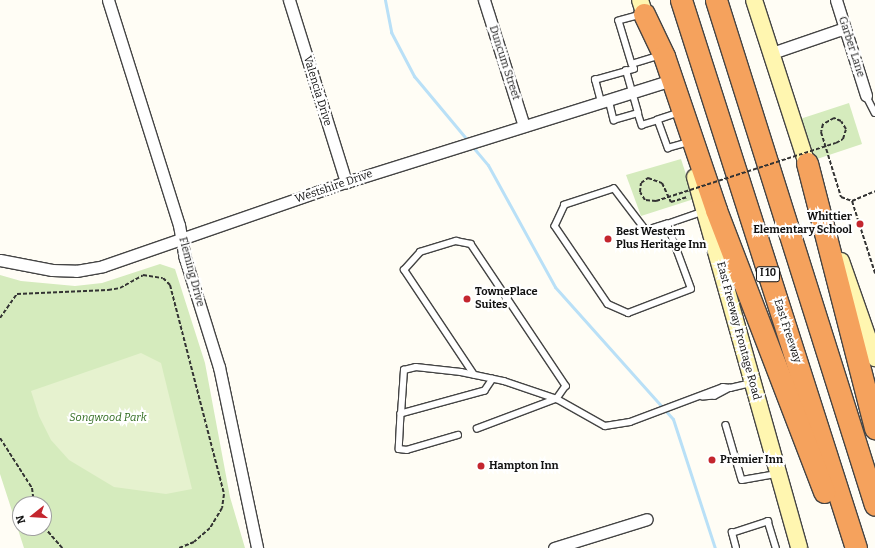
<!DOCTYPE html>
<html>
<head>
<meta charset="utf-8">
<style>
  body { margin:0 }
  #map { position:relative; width:875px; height:548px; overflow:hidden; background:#fffdf5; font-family:Bitter,serif }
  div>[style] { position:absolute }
  .green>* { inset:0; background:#d5ebbd }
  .pitch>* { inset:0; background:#e6f2cf }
  .stream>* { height:3px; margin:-1.5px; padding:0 1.5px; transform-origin:1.5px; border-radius:1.5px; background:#b9e0f7 }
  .path>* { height:2px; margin-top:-1px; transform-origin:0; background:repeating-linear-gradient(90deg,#333 0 4px,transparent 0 6px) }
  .roads { filter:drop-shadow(1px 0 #444) drop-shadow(-1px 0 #444) drop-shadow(0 1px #444) drop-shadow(0 -1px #444) }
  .service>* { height:5.5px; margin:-2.75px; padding:0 2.75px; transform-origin:2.75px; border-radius:2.75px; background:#fff }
  .minor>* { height:11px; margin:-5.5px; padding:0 5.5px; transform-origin:5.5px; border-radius:5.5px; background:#fff }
  .secondary>* { height:16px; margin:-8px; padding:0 8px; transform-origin:8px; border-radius:8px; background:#fff6b0 }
  .motorway>* { height:21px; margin:-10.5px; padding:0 10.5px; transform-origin:10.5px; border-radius:10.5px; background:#f5a25d }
  .path-bridge>* { height:2px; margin-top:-1px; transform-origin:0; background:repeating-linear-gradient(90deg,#333 0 4px,transparent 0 6px) }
  .dots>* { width:11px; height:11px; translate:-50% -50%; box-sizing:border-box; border:2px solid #fff; border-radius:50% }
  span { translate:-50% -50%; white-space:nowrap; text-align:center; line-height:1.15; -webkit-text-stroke:4px #fff; paint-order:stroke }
  .shield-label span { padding:1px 3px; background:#fff; border:1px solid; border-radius:3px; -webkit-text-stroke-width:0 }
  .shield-label { font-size:10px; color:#111; font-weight:700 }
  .street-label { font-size:11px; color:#111 }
  .poi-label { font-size:11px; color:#111; font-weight:700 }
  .right { translate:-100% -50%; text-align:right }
  .left { translate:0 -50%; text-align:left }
  .park-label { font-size:11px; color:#2f6b1f; font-style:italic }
  .north { position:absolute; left:12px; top:496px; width:40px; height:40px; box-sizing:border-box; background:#fff; border:1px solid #a0a0a0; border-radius:50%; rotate:253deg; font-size:11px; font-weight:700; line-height:16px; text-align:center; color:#111 }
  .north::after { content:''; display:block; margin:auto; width:14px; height:18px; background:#c4262e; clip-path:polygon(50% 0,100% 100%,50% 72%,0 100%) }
</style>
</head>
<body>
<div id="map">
  <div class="green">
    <div style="clip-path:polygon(849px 103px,862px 144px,814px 160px,800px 119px)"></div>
    <div style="clip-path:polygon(681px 159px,694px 199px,641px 216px,626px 175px)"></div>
    <div style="clip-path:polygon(evenodd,160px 264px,175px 269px,205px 363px,230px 497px,245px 548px,24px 548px,0 474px,0 275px,21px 281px,75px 286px,102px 283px,160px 264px,20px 504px,44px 504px,44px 528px,20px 528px,20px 504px)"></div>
  </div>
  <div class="pitch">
    <div style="clip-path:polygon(141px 353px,161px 363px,192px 489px,166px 494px,114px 487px,69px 460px,51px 440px,39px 416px,31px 391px)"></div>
  </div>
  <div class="stream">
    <div style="left:385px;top:0;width:33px;rotate:79deg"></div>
    <div style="left:391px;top:32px;width:50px;rotate:62.4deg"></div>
    <div style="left:414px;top:76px;width:86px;rotate:50.2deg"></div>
    <div style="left:472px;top:146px;width:25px;rotate:50deg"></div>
    <div style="left:488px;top:165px;width:139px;rotate:61.2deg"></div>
    <div style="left:555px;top:287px;width:177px;rotate:48.2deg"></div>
    <div style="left:673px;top:419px;width:136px;rotate:72deg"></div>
  </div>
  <div class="path">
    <div style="left:836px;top:143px;width:8px;rotate:-30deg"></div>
    <div style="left:843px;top:139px;width:10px;rotate:-73deg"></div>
    <div style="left:846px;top:129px;width:9px;rotate:-122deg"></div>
    <div style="left:841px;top:121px;width:8px;rotate:-157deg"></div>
    <div style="left:834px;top:118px;width:13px;rotate:151deg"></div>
    <div style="left:823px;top:124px;width:8px;rotate:104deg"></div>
    <div style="left:821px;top:132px;width:68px;rotate:72.9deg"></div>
    <div style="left:841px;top:197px;width:12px;rotate:20deg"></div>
    <div style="left:852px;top:201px;width:25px;rotate:-23deg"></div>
    <div style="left:656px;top:201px;width:11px;rotate:-175deg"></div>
    <div style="left:645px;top:200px;width:9px;rotate:-122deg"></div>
    <div style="left:640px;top:192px;width:9px;rotate:-84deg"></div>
    <div style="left:641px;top:183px;width:9px;rotate:-36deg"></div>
    <div style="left:648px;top:178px;width:15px;rotate:20deg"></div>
    <div style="left:662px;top:183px;width:21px;rotate:65deg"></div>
    <div style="left:671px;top:202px;width:17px;rotate:-17deg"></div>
    <div style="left:852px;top:201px;width:76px;rotate:72.3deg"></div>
    <div style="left:0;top:318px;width:29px;rotate:-55deg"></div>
    <div style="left:17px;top:294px;width:91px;rotate:-2.5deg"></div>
    <div style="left:108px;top:290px;width:12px;rotate:-9deg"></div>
    <div style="left:120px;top:288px;width:26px;rotate:-29deg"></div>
    <div style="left:143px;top:275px;width:20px;rotate:9deg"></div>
    <div style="left:163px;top:278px;width:10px;rotate:45deg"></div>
    <div style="left:170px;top:285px;width:216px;rotate:75.5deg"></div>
    <div style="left:224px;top:494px;width:14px;rotate:98deg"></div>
    <div style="left:222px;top:508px;width:23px;rotate:121deg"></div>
    <div style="left:210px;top:528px;width:21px;rotate:139deg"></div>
    <div style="left:194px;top:542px;width:16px;rotate:158deg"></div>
    <div style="left:0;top:438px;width:59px;rotate:57.4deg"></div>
    <div style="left:32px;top:488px;width:16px;rotate:83deg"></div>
    <div style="left:44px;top:527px;width:28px;rotate:49deg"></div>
  </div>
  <div class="roads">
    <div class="service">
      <div style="left:641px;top:15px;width:23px;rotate:165deg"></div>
      <div style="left:619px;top:21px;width:45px;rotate:73.2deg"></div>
      <div style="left:632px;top:64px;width:27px;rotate:-17deg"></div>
      <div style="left:866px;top:95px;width:20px;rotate:63deg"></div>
      <div style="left:609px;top:100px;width:21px;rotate:76deg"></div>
      <div style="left:614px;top:120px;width:25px;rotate:-16deg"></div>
      <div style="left:638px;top:113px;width:44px;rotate:-105.9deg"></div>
      <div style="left:626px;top:71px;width:8px;rotate:-14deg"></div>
      <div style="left:634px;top:69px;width:5px;rotate:-112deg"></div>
      <div style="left:601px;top:102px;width:23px;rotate:-105deg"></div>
      <div style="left:595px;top:80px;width:32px;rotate:-16deg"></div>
      <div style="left:638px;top:113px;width:13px;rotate:72deg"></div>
      <div style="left:642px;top:125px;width:17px;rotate:-17deg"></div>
      <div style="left:676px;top:114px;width:19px;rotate:162deg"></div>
      <div style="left:658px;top:120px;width:30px;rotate:70deg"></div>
      <div style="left:668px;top:148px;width:19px;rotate:-16deg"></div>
      <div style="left:667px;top:224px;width:22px;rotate:162deg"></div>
      <div style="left:646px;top:231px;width:53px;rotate:-127.3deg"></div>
      <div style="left:614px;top:189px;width:52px;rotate:161.9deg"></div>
      <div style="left:565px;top:205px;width:23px;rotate:115deg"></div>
      <div style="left:555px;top:226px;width:94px;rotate:55.8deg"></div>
      <div style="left:608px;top:304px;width:22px;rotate:24deg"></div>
      <div style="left:628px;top:313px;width:67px;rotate:-20.9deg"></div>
      <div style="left:691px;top:289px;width:69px;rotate:-110.3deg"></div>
      <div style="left:667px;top:224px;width:39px;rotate:-19deg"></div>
      <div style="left:474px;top:375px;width:126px;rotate:-123.7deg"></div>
      <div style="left:404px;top:270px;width:24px;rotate:-48deg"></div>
      <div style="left:420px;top:252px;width:38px;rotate:-17deg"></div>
      <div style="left:456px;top:241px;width:15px;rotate:11deg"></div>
      <div style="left:471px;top:244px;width:171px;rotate:56.2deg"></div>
      <div style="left:566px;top:386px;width:16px;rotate:125deg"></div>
      <div style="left:557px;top:399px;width:85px;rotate:159.4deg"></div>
      <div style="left:493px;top:379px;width:14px;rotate:124deg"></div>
      <div style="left:485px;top:391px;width:87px;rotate:164.7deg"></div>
      <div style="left:401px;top:414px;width:44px;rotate:-86.1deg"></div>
      <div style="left:404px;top:370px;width:12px;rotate:-14deg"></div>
      <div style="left:416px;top:367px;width:45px;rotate:6.3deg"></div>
      <div style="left:461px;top:372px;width:44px;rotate:11.8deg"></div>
      <div style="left:504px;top:381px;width:56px;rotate:18.8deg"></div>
      <div style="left:557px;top:399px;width:55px;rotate:29.4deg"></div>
      <div style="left:605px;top:426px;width:25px;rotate:-9deg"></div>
      <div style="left:630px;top:422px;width:99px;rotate:-20.6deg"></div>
      <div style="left:723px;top:387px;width:7px;rotate:8deg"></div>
      <div style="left:730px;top:388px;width:17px;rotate:152deg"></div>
      <div style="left:715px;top:396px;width:12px;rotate:175deg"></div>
      <div style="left:730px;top:388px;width:22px;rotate:-13deg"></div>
      <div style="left:401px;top:414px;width:35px;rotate:93deg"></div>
      <div style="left:399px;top:449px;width:8px;rotate:7deg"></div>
      <div style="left:407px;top:450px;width:53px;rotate:-16.4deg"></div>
      <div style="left:726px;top:425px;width:57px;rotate:73.8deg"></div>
      <div style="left:742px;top:480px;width:35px;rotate:-10deg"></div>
      <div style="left:736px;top:548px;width:16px;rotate:-105deg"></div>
      <div style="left:732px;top:533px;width:38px;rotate:-18deg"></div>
      <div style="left:768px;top:521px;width:28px;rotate:73deg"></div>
    </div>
    <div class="minor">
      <div style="left:108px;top:0;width:236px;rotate:72.5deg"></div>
      <div style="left:179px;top:225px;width:34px;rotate:80deg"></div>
      <div style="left:185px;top:258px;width:114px;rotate:72.7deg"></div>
      <div style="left:219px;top:367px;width:185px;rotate:78.1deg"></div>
      <div style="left:289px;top:0;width:191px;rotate:72.6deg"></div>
      <div style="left:484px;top:0;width:132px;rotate:72.4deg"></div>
      <div style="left:836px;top:0;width:100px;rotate:72.5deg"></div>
      <div style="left:772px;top:53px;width:77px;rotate:-18.9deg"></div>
      <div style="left:0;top:260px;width:53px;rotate:10.9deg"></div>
      <div style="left:52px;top:270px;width:24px;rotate:2deg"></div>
      <div style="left:76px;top:271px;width:27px;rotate:-10deg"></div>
      <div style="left:103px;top:266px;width:257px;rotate:-19.1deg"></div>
      <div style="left:346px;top:182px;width:335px;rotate:-17.4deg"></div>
      <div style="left:554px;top:548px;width:97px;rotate:-17.3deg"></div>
    </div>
    <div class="secondary">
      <div style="left:640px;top:0;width:26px;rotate:72deg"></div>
      <div style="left:754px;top:0;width:182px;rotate:72.1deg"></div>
      <div style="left:695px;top:177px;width:385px;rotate:74.3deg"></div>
      <div style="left:841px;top:261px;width:103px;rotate:70.7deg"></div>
    </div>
    <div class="motorway">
      <div style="left:681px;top:0;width:575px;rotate:72.29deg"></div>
      <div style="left:716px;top:0;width:529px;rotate:72.52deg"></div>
      <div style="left:644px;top:14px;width:47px;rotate:64.5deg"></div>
      <div style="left:664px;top:56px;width:163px;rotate:71.3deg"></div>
      <div style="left:716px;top:210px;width:302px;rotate:69deg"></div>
      <div style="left:807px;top:163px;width:274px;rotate:75.6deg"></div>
    </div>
  </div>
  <div class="path-bridge">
    <div style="left:656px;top:201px;width:189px;rotate:-17.9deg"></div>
  </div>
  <div class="dots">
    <div style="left:860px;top:224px;background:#c4262e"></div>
    <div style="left:608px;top:239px;background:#c4262e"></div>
    <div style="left:467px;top:299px;background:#c4262e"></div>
    <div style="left:712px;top:460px;background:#c4262e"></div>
    <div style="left:481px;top:466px;background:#c4262e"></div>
  </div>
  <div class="shield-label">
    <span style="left:768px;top:274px">I 10</span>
  </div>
  <div class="street-label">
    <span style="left:851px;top:47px;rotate:72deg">Garber Lane</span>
    <span style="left:504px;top:63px;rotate:72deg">Duncum Street</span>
    <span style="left:317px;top:91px;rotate:73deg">Valencia Drive</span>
    <span style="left:334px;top:187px;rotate:-19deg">Westshire Drive</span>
    <span style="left:191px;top:272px;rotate:75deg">Fleming Drive</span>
    <span style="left:738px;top:331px;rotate:75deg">East Freeway Frontage Road</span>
    <span style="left:787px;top:331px;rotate:72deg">East Freeway</span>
  </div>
  <div class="poi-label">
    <span class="right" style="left:852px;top:224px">Whittier<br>Elementary School</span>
    <span class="left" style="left:616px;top:239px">Best Western<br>Plus Heritage Inn</span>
    <span class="left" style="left:475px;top:299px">TownePlace<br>Suites</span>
    <span class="left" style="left:720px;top:460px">Premier Inn</span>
    <span class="left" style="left:489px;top:466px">Hampton Inn</span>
  </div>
  <div class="park-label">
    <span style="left:108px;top:418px">Songwood Park</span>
  </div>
  <div class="north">N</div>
</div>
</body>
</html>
